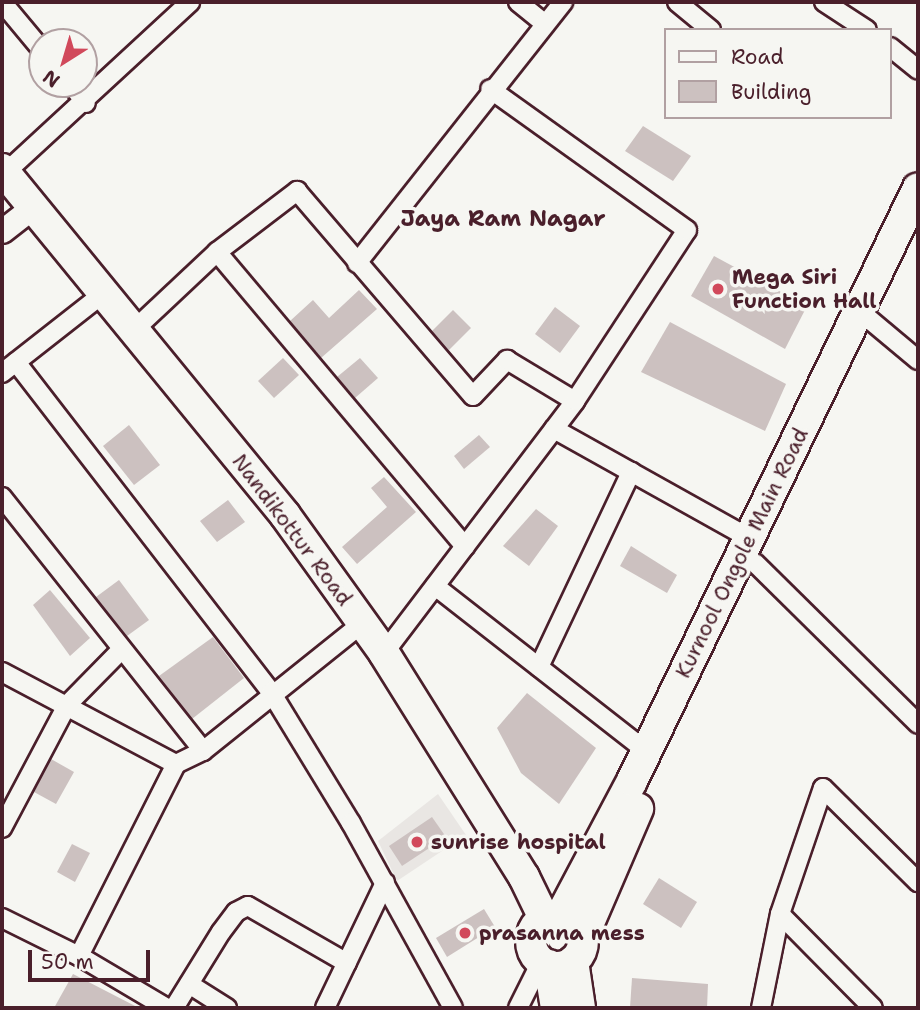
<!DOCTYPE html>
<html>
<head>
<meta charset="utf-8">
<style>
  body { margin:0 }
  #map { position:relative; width:920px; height:1010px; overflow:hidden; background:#f6f6f2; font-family:"Shantell Sans",sans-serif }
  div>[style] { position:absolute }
  .built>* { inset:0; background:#e9e6e3 }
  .building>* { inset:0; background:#ccc1c0 }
  .roads { filter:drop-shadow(2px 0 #4a1f2b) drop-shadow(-2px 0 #4a1f2b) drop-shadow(0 2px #4a1f2b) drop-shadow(0 -2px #4a1f2b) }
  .minor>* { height:18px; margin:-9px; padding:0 9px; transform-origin:9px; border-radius:9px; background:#f6f6f2 }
  .tertiary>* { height:23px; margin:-11.5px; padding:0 11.5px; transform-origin:11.5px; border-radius:11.5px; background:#f6f6f2 }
  .primary>* { height:30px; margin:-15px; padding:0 15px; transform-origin:15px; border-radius:15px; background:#f6f6f2 }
  .primary>.ring { margin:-15px; padding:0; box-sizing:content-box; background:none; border:30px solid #f6f6f2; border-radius:50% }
  .dots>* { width:19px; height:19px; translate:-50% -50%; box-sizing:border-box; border:4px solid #f6f6f2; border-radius:50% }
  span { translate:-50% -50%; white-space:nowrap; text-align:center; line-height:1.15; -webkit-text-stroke:7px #f6f6f2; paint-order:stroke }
  .poi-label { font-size:21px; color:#4a1f2b; font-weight:700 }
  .left { translate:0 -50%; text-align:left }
  .street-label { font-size:21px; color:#4a1f2b }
  .neighbourhood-label { font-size:23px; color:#4a1f2b; font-weight:700 }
  .frame { position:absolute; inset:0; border:4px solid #4a1f2b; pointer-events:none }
  .legend { position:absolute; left:664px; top:28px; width:228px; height:91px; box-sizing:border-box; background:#f6f6f2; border:2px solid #b1a0a2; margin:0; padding:9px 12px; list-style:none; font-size:21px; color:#4a1f2b }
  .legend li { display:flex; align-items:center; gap:14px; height:35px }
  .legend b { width:35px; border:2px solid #b1a0a2 }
  .north { position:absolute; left:28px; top:28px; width:70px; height:70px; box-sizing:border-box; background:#f6f6f2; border:2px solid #b1a0a2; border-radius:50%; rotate:217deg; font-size:19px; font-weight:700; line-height:28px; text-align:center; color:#4a1f2b }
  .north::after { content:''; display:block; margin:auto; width:24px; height:32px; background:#d1495b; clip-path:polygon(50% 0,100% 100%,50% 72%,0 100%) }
  .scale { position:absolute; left:28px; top:950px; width:122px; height:32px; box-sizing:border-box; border:4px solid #4a1f2b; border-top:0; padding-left:9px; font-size:21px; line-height:24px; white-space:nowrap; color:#4a1f2b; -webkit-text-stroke:5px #f6f6f2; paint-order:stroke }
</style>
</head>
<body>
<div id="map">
  <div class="built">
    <div style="clip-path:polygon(438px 794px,466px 835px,397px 881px,378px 841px)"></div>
  </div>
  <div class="building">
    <div style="clip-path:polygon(643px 126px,691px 156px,673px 181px,625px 151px)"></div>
    <div style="clip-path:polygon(714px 256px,807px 306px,785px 349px,691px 296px)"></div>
    <div style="clip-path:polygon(359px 290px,377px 309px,321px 358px,290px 321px,313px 300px,329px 318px)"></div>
    <div style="clip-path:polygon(555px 307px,580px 326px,560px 353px,535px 334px)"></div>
    <div style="clip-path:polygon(453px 310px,471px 328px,449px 350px,432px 331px)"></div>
    <div style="clip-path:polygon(670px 322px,786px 384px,765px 431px,641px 372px)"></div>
    <div style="clip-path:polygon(283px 358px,299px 375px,274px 398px,258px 381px)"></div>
    <div style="clip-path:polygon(360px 358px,378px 378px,355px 398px,337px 377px)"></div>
    <div style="clip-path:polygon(129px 425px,160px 465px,134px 485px,103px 446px)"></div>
    <div style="clip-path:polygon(479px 435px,490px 447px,464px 469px,454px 456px)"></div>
    <div style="clip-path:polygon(384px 477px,416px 512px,357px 564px,342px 547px,387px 507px,371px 488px)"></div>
    <div style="clip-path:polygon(228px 500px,245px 522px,217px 542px,200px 521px)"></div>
    <div style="clip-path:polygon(536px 509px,558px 526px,529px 566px,503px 546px)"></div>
    <div style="clip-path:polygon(631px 546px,677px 575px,667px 593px,620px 566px)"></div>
    <div style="clip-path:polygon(119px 580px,149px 620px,127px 636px,96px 597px)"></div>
    <div style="clip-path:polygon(50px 590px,90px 638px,70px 656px,33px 605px)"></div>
    <div style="clip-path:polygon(213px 637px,244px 678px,192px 719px,159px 676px)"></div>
    <div style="clip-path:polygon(527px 693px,596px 748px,559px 804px,521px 773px,497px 728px)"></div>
    <div style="clip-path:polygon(51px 759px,74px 772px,56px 804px,34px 792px)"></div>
    <div style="clip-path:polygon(432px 817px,446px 837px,402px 866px,389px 846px)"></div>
    <div style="clip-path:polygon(72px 844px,90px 853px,75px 882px,57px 872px)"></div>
    <div style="clip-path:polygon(659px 878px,697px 902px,681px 928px,643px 904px)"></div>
    <div style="clip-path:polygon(484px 909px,495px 927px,447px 957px,436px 938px)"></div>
    <div style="clip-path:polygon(73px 974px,139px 1008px,54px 1008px)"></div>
    <div style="clip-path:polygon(632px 978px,708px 984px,707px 1008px,630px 1008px)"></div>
  </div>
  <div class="roads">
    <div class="minor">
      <div style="left:2px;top:2px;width:62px;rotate:50.2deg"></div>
      <div style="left:518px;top:2px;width:33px;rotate:39deg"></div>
      <div style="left:677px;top:2px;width:44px;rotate:39.5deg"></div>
      <div style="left:824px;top:2px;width:51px;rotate:33.1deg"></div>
      <div style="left:890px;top:47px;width:36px;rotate:39deg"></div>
      <div style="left:71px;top:84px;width:24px;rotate:52deg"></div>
      <div style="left:5px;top:173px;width:252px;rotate:-42.7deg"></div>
      <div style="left:217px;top:252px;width:385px;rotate:49.9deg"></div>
      <div style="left:357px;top:263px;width:333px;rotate:-51.7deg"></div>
      <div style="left:869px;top:319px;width:64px;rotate:39.9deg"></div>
      <div style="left:134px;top:330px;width:114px;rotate:-43.2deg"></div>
      <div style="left:217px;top:252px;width:101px;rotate:-37.3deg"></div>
      <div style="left:297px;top:191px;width:270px;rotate:49.4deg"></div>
      <div style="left:473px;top:396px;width:50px;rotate:-46.6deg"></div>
      <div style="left:507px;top:360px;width:79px;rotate:31.1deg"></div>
      <div style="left:16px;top:362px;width:417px;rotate:52.3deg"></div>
      <div style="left:271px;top:692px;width:153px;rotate:58.6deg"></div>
      <div style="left:351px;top:823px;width:211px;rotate:61.1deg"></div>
      <div style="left:2px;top:373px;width:130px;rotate:-38.1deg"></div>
      <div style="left:554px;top:429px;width:223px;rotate:29.2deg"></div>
      <div style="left:2px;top:497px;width:324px;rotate:51.6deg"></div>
      <div style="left:755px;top:563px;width:229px;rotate:44.6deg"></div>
      <div style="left:435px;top:586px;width:268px;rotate:38deg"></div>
      <div style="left:384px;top:653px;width:316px;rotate:-52.8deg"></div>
      <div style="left:575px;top:401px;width:204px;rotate:-56.8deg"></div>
      <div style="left:687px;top:230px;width:242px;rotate:-144.4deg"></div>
      <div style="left:539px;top:667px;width:216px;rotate:-64.7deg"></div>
      <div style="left:2px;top:672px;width:197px;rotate:27.9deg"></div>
      <div style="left:2px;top:828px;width:139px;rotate:-62.1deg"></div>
      <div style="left:67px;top:705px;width:78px;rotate:-45.5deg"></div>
      <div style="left:780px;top:914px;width:132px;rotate:45.3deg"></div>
      <div style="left:2px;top:918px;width:86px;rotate:26.3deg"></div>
      <div style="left:79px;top:956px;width:102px;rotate:30.6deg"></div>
      <div style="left:79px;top:956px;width:215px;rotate:-63.2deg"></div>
      <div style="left:176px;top:764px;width:30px;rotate:-26deg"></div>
      <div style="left:203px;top:751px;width:205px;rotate:-38.7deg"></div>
      <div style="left:189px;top:984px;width:45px;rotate:32.3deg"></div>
      <div style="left:174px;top:1008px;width:89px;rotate:-58.3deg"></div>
      <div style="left:221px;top:932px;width:25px;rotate:-53deg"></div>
      <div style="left:236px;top:912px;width:13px;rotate:-27deg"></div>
      <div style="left:248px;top:906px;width:114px;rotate:29.9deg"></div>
      <div style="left:325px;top:1008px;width:139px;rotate:-64.4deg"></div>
      <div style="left:518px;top:1008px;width:51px;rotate:-63.4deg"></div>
      <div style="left:761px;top:1008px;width:96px;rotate:-78.6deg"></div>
      <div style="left:780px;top:914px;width:133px;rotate:-71.2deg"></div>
      <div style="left:823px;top:788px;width:134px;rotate:44.7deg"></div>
    </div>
    <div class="tertiary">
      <div style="left:2px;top:231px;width:41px;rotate:-38deg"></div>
    </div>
    <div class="primary">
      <div style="left:2px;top:169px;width:447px;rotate:50.7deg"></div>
      <div style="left:285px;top:515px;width:170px;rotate:54.3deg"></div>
      <div style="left:384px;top:653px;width:264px;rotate:58deg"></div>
      <div style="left:524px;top:877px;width:46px;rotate:64deg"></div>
      <div style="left:561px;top:915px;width:152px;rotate:-62.1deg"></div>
      <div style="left:632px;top:781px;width:658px;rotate:-64.25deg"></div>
      <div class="ring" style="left:531px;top:915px;width:22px;height:22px"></div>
      <div style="left:582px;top:939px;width:142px;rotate:-66.7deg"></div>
      <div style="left:573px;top:961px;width:48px;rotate:81.5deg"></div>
      <div style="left:549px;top:965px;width:44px;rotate:80.8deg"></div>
    </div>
  </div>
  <div class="dots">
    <div style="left:718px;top:289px;background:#d1495b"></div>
    <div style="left:417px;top:842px;background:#d1495b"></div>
    <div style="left:465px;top:933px;background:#d1495b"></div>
  </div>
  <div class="poi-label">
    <span class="left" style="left:732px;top:289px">Mega Siri<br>Function Hall</span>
    <span class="left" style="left:431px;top:842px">sunrise hospital</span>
    <span class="left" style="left:479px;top:933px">prasanna mess</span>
  </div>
  <div class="street-label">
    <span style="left:292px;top:530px;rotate:53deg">Nandikottur Road</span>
    <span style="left:742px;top:553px;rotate:-64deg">Kurnool Ongole Main Road</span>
  </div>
  <div class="neighbourhood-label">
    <span style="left:503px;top:218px">Jaya Ram Nagar</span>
  </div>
  <div class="frame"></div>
  <ul class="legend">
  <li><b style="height:9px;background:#f6f6f2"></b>Road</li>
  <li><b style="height:19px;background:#ccc1c0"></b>Building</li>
  </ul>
  <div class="north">N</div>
  <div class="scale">50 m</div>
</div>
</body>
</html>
